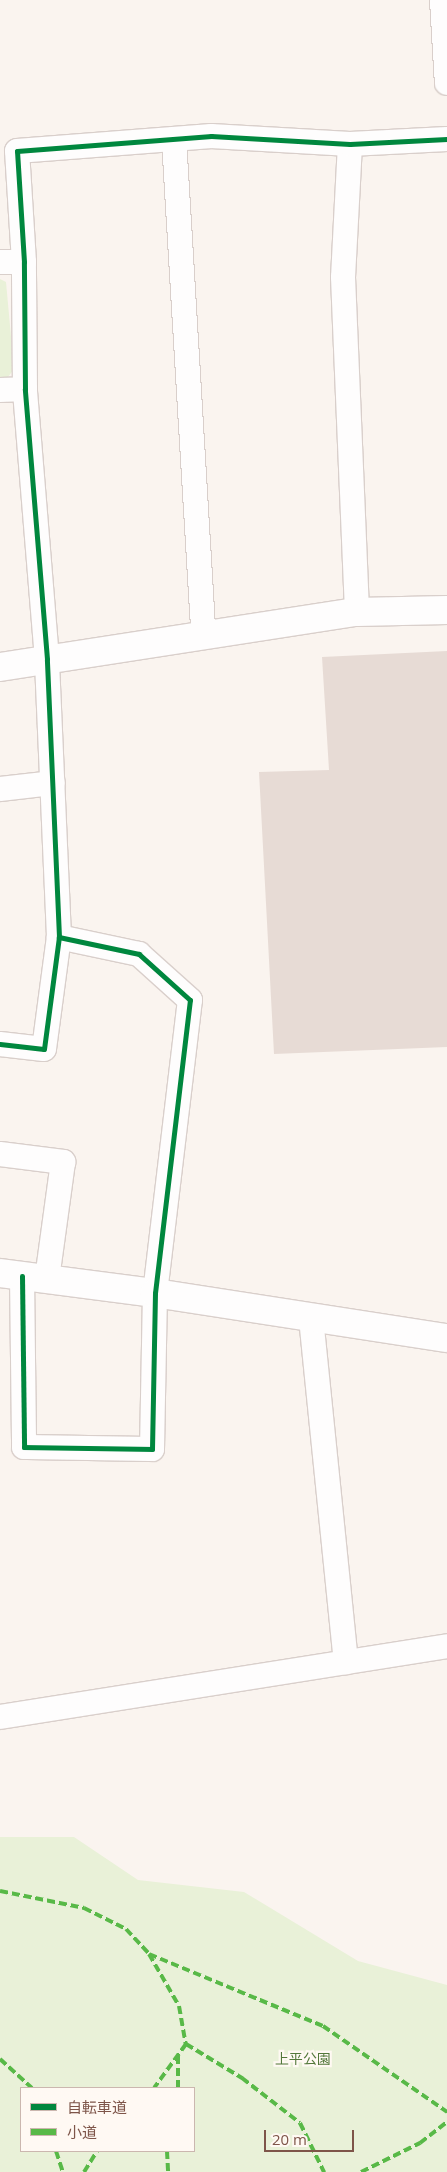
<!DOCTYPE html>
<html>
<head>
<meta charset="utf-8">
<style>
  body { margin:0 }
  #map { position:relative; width:447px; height:2172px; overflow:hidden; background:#faf4ef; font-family:"Open Sans","Noto Sans JP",sans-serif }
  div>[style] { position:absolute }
  .green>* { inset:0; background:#e9f1d8 }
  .building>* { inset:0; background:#e7dbd5 }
  .roads { filter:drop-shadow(1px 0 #d9cfcb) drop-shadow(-1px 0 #d9cfcb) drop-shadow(0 1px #d9cfcb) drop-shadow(0 -1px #d9cfcb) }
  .street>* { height:24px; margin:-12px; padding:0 12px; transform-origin:12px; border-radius:12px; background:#fefdfd }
  .secondary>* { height:28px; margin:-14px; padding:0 14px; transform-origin:14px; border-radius:14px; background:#fefdfd }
  .quiet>* { height:4px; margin-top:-2px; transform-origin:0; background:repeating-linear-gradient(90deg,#58b947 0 8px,transparent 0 12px) }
  .cycleway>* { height:5px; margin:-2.5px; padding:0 2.5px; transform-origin:2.5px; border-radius:2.5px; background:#00873e }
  span { translate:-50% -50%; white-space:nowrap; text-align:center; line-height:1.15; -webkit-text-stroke:4.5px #fff9f3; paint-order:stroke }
  .park-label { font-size:14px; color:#53783a }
  .legend { position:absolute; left:20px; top:2087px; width:175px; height:65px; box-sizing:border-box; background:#fff9f3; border:1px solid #cbb7af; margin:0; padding:6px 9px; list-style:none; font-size:15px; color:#7e5549 }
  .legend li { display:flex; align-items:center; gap:10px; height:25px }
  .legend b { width:25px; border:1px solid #cbb7af }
  .scale { position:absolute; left:264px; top:2130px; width:90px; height:22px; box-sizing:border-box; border:2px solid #7e5549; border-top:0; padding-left:6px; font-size:15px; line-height:18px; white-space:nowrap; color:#7e5549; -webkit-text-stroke:4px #fff9f3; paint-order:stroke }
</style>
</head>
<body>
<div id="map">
  <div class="green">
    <div style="clip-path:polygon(0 279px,6px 282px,14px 369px,5px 381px,0 381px)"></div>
    <div style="clip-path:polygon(evenodd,0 1837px,74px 1837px,138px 1880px,244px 1892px,358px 1961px,447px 1985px,447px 2172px,0 2172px,0 1837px,21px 2088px,194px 2088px,194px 2151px,21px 2151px,21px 2088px)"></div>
  </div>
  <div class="building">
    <div style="clip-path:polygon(447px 651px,447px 1047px,274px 1054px,259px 772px,329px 770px,322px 657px)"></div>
  </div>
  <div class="roads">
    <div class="street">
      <div style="left:442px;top:0;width:83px;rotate:86.6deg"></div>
      <div style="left:174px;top:139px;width:496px;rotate:86.6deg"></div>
      <div style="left:350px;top:144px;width:133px;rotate:93deg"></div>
      <div style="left:343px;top:277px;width:335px;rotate:87.6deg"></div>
      <div style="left:0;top:262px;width:24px"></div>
      <div style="left:0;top:390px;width:25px;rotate:-2deg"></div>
      <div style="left:0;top:789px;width:53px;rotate:-6.5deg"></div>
      <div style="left:0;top:1044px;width:44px;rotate:6.5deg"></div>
      <div style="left:44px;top:1049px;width:113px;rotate:-82.4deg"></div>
      <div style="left:59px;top:937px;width:278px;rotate:-92.5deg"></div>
      <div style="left:47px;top:659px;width:271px;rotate:-94.7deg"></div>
      <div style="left:25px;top:389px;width:127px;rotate:-90.5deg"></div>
      <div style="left:24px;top:262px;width:111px;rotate:-93.6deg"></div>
      <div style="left:17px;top:151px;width:195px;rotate:-4.4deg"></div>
      <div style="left:211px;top:136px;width:139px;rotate:3.3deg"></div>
      <div style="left:350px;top:144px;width:97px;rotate:-3deg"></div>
      <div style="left:0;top:1154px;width:64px;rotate:7.2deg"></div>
      <div style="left:63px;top:1162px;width:118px;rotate:97.8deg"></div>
      <div style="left:22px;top:1276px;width:171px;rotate:89.3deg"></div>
      <div style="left:24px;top:1447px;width:128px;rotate:0.9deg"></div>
      <div style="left:152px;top:1449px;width:156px;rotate:-88.9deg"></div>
      <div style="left:155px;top:1293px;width:295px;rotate:-83.2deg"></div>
      <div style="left:190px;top:1000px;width:69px;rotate:-138deg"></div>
      <div style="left:139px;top:954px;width:82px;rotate:-168deg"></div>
      <div style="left:311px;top:1318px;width:346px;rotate:84.2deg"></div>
      <div style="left:0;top:1717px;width:453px;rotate:-9deg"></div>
    </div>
    <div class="secondary">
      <div style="left:0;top:667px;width:361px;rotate:-8.8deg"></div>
      <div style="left:357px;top:612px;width:90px;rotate:-1.3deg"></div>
      <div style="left:0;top:1273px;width:156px;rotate:7.4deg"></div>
      <div style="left:155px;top:1293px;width:295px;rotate:8.8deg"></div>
    </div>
  </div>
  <div class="quiet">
    <div style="left:0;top:1891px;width:86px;rotate:11.4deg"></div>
    <div style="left:84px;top:1908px;width:47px;rotate:26.6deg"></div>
    <div style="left:126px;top:1929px;width:34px;rotate:47deg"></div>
    <div style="left:149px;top:1954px;width:188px;rotate:22.5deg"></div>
    <div style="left:323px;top:2026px;width:151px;rotate:34.7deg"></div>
    <div style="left:149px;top:1954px;width:60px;rotate:60deg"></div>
    <div style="left:179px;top:2006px;width:39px;rotate:80deg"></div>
    <div style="left:186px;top:2044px;width:54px;rotate:126deg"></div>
    <div style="left:186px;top:2044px;width:66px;rotate:31.3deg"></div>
    <div style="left:242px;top:2078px;width:73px;rotate:37.8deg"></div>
    <div style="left:300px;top:2123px;width:55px;rotate:63.9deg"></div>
    <div style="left:0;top:2059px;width:43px;rotate:42.2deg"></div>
    <div style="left:178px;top:2088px;width:34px;rotate:-90deg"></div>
    <div style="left:56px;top:2151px;width:22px;rotate:72deg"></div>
    <div style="left:167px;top:2151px;width:21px;rotate:87deg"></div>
    <div style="left:84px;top:2172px;width:25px;rotate:-58deg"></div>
    <div style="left:361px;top:2172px;width:66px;rotate:-26.2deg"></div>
    <div style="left:420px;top:2143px;width:34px;rotate:-38deg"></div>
  </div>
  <div class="cycleway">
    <div style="left:0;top:1044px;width:44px;rotate:6.5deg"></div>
    <div style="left:44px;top:1049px;width:113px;rotate:-82.4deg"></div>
    <div style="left:59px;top:937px;width:278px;rotate:-92.5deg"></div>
    <div style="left:47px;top:659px;width:271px;rotate:-94.7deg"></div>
    <div style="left:25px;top:389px;width:127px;rotate:-90.5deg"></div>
    <div style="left:24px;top:262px;width:111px;rotate:-93.6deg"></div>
    <div style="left:17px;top:151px;width:195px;rotate:-4.4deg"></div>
    <div style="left:211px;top:136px;width:139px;rotate:3.3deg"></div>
    <div style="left:350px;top:144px;width:97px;rotate:-3deg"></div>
    <div style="left:22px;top:1276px;width:171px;rotate:89.3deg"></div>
    <div style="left:24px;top:1447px;width:128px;rotate:0.9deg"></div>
    <div style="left:152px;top:1449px;width:156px;rotate:-88.9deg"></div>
    <div style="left:155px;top:1293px;width:295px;rotate:-83.2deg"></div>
    <div style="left:190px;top:1000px;width:69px;rotate:-138deg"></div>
    <div style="left:139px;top:954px;width:82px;rotate:-168deg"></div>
  </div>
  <div class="park-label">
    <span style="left:303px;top:2059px">上平公園</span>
  </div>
  <ul class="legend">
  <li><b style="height:6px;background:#00873e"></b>自転車道</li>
  <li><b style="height:6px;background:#58b947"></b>小道</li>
  </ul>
  <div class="scale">20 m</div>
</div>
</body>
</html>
